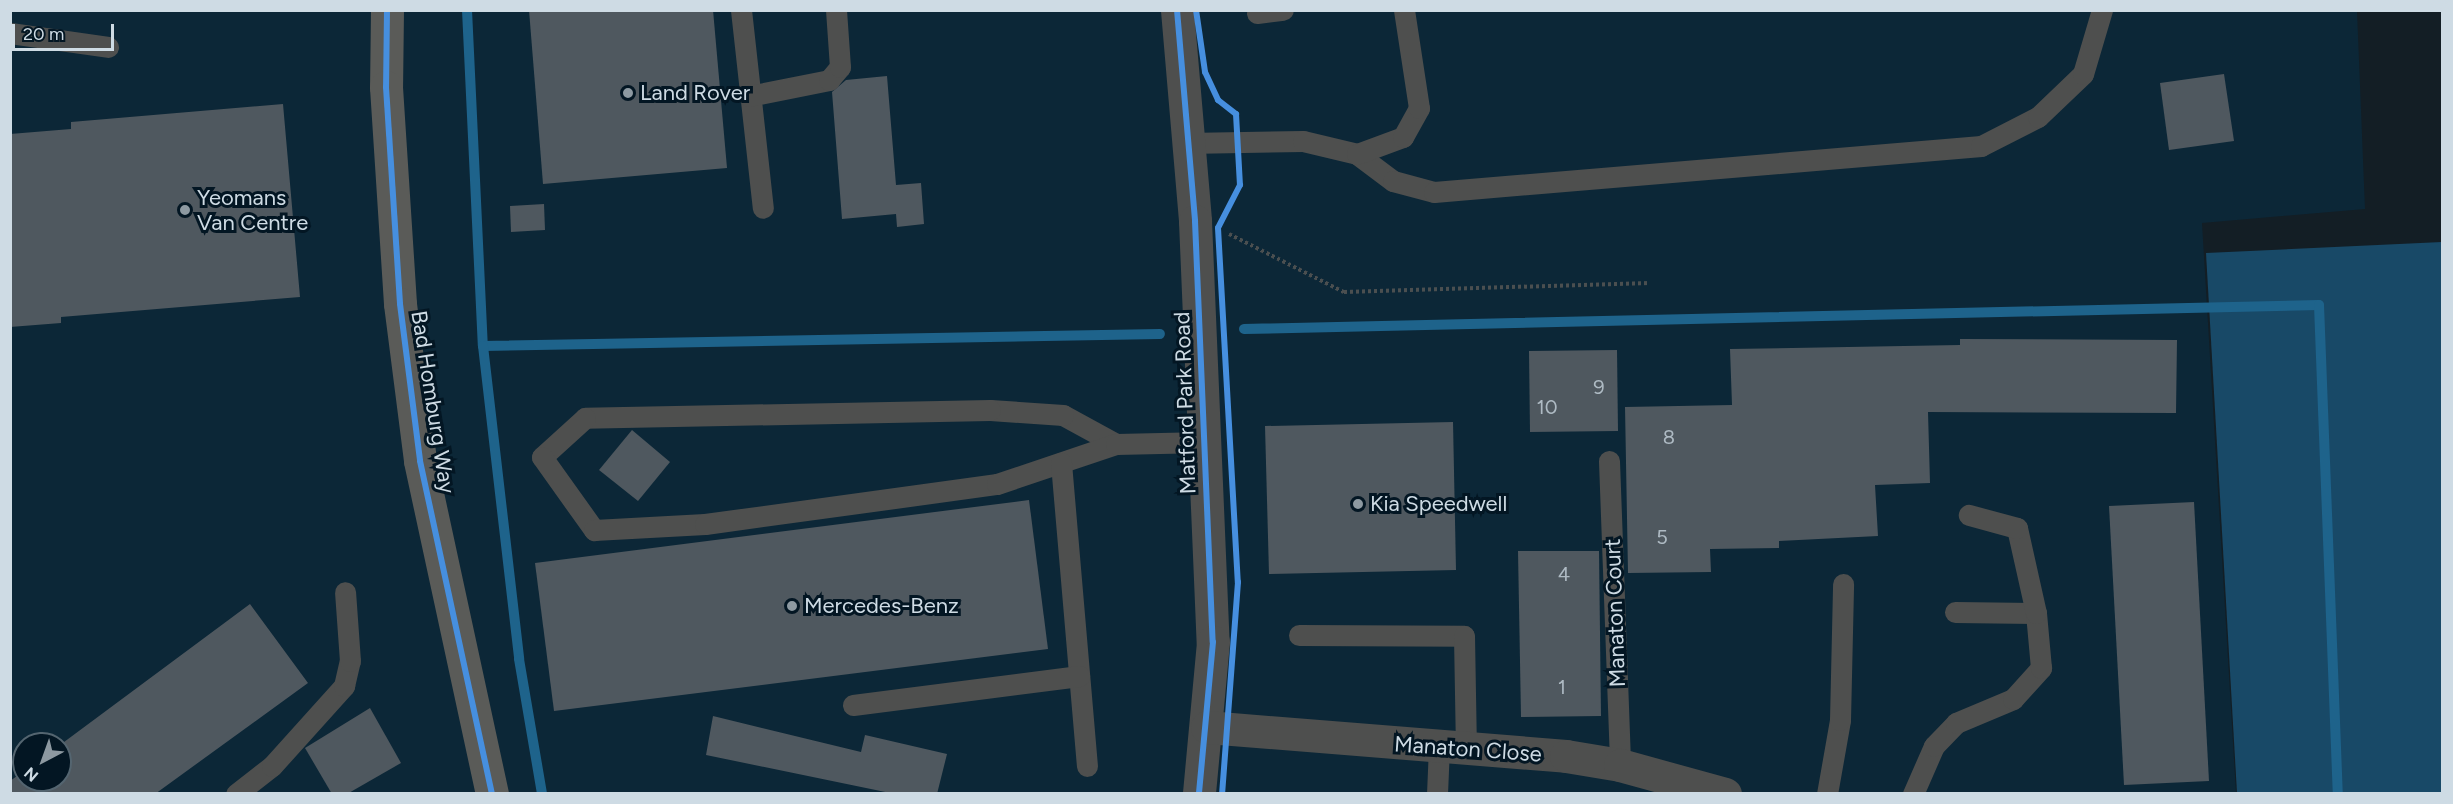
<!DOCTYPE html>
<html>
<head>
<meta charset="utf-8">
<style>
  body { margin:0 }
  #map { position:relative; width:2453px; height:804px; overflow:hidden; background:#131e25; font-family:Figtree,sans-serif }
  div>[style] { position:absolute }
  .built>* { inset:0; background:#0c2737 }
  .forest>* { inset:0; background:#184967 }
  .stream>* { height:10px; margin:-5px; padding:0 5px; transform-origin:5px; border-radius:5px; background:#1e638b }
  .building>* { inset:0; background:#4f585f }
  .path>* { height:4px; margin-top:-2px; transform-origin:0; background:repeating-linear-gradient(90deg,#4b4f50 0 3px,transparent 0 6px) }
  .service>* { height:21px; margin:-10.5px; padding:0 10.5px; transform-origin:10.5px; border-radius:10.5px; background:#4e4f4e }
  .minor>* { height:33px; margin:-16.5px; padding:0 16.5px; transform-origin:16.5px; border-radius:16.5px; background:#4e4f4e }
  .secondary>* { height:33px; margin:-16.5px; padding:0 16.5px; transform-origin:16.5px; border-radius:16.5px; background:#5a5b58 }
  .cycleway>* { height:6px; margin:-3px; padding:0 3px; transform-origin:3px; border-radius:3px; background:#468fdf }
  .dots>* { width:16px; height:16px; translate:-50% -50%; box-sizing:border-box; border:3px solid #031623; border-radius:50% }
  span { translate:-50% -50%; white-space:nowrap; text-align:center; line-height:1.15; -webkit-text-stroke:6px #031623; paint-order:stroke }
  .number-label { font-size:20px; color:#aebac3 }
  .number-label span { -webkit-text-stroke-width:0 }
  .poi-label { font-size:22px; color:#cedbe4 }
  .left { translate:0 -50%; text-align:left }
  .street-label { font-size:22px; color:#cedbe4 }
  .frame { position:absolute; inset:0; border:12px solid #cedbe4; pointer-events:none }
  .north { position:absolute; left:12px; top:732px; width:60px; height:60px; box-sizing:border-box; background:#031623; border:2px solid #546570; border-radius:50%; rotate:221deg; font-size:16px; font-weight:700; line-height:24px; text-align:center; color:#cedbe4 }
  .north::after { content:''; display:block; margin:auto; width:21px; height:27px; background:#8d99a1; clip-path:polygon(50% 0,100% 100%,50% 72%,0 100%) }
  .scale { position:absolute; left:12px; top:24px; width:102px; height:27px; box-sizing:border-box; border:3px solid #cedbe4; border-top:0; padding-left:8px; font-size:18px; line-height:21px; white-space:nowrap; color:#cedbe4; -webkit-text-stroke:4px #031623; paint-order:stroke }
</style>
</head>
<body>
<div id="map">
  <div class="built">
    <div style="clip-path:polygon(evenodd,10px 11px,2357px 11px,2365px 209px,2202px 223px,2236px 793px,11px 793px,10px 11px,24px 744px,60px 744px,60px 780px,24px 780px,24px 744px)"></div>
  </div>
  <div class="forest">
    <div style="clip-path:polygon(2442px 242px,2442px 793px,2237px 793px,2206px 253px)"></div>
  </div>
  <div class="stream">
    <div style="left:467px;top:10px;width:336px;rotate:87.3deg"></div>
    <div style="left:483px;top:346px;width:677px;rotate:-1.02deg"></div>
    <div style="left:1244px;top:329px;width:1075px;rotate:-1.28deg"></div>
    <div style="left:2319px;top:305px;width:489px;rotate:87.8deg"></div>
    <div style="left:483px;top:346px;width:315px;rotate:83.4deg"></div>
    <div style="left:519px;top:659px;width:137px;rotate:80.3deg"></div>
  </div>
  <div class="building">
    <div style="clip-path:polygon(529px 10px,713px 10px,727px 168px,543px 184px)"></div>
    <div style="clip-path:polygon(2224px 74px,2234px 141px,2169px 150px,2160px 83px)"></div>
    <div style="clip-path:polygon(887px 76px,896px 185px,921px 183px,924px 224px,897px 227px,896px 214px,842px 219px,832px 92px,846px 80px)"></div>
    <div style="clip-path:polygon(283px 104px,300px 297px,61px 317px,61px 323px,10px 327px,10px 134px,71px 129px,71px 122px)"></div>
    <div style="clip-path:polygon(544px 204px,545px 230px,511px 232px,510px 206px)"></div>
    <div style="clip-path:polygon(1960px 339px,2177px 340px,2176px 413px,1928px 412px,1930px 483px,1875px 485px,1878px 536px,1779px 541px,1779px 548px,1710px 549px,1711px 572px,1628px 573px,1625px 407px,1732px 405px,1730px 349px,1960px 345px)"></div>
    <div style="clip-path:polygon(1617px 350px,1618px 431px,1530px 432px,1529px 351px)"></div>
    <div style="clip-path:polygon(1453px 422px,1456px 570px,1269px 574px,1265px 426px)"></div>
    <div style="clip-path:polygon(632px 430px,670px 462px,638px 501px,599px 470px)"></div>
    <div style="clip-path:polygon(1029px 500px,1048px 649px,554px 711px,535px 563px)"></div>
    <div style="clip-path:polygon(2194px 502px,2209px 781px,2124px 785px,2109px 506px)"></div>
    <div style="clip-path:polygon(1518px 551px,1599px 551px,1601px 716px,1521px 717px)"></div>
    <div style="clip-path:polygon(250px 604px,308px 683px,155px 794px,10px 794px,10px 781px,24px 771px,24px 780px,60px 780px,60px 745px)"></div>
    <div style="clip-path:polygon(370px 708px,401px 763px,347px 794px,332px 794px,305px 748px)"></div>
    <div style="clip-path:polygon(713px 716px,861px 752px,865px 735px,947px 754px,937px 794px,895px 794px,706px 755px)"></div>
  </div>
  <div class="path">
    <div style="left:1229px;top:234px;width:129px;rotate:26.8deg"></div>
    <div style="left:1344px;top:292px;width:306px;rotate:-1.7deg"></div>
  </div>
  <div class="service">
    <div style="left:741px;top:10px;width:199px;rotate:83.7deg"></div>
    <div style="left:1257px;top:13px;width:26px;rotate:-7deg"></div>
    <div style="left:10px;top:33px;width:99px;rotate:8.1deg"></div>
    <div style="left:749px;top:96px;width:82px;rotate:-11.3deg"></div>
    <div style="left:829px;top:80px;width:17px;rotate:-50deg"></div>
    <div style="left:840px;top:67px;width:57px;rotate:-94deg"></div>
    <div style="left:1186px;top:143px;width:117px;rotate:-1deg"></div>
    <div style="left:1303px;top:141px;width:56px;rotate:13.5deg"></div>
    <div style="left:1357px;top:154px;width:45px;rotate:36.9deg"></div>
    <div style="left:1393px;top:181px;width:42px;rotate:15deg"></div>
    <div style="left:1434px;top:192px;width:549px;rotate:-4.81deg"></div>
    <div style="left:1981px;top:146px;width:64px;rotate:-27deg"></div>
    <div style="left:2038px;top:117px;width:62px;rotate:-43.7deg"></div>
    <div style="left:2083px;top:74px;width:67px;rotate:-73.5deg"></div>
    <div style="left:1357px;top:154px;width:49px;rotate:-20.3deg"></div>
    <div style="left:1403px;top:137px;width:33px;rotate:-61deg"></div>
    <div style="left:1419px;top:108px;width:99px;rotate:-98.7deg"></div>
    <div style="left:1116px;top:444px;width:60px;rotate:-151.3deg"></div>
    <div style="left:1063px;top:415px;width:73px;rotate:-176.1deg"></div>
    <div style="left:990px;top:410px;width:405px;rotate:178.9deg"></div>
    <div style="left:585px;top:418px;width:58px;rotate:137.8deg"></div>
    <div style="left:542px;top:457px;width:90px;rotate:54.5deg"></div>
    <div style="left:594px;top:530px;width:111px;rotate:-3.1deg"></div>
    <div style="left:705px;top:524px;width:295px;rotate:-7.8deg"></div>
    <div style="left:997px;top:484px;width:126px;rotate:-18.6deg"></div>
    <div style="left:1116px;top:444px;width:89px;rotate:-1.3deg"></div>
    <div style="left:1609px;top:461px;width:304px;rotate:87.9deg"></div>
    <div style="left:1061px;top:463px;width:304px;rotate:85.1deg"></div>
    <div style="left:1955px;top:612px;width:81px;rotate:0.7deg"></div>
    <div style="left:1299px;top:635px;width:165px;rotate:0.3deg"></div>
    <div style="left:1464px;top:636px;width:113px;rotate:89deg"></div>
    <div style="left:853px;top:705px;width:228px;rotate:-7.3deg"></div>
    <div style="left:236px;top:794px;width:46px;rotate:-37.9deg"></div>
    <div style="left:272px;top:766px;width:108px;rotate:-48deg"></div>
    <div style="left:344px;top:686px;width:26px;rotate:-77deg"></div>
    <div style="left:350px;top:661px;width:69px;rotate:-94.1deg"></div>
    <div style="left:1437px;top:794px;width:47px;rotate:-87.6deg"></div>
    <div style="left:1827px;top:794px;width:75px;rotate:-80deg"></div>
    <div style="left:1840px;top:720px;width:136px;rotate:-88.7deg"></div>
    <div style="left:1913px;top:794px;width:52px;rotate:-66.4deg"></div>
    <div style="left:1934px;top:746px;width:32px;rotate:-46deg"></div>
    <div style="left:1956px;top:723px;width:62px;rotate:-22.8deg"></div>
    <div style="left:2013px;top:699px;width:42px;rotate:-47.9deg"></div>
    <div style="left:2041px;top:668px;width:55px;rotate:-95.2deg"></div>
    <div style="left:2036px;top:613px;width:87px;rotate:-102.6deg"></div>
    <div style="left:2017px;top:528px;width:50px;rotate:-164.8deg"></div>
  </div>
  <div class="minor">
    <div style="left:1177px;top:10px;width:212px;rotate:85.1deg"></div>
    <div style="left:1195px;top:221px;width:421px;rotate:87.6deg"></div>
    <div style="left:1213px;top:642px;width:153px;rotate:95.3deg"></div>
    <div style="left:1207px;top:727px;width:360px;rotate:4.6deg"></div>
    <div style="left:1566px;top:756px;width:55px;rotate:9.5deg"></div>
    <div style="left:1620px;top:765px;width:109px;rotate:15.4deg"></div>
  </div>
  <div class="secondary">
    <div style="left:387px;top:10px;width:77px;rotate:90.7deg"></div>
    <div style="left:386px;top:87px;width:217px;rotate:86.3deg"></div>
    <div style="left:400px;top:304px;width:158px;rotate:82.7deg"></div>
    <div style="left:420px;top:461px;width:341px;rotate:77.8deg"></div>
  </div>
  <div class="cycleway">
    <div style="left:387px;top:10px;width:77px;rotate:90.7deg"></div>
    <div style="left:386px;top:87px;width:217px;rotate:86.3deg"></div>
    <div style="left:400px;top:304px;width:158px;rotate:82.7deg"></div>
    <div style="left:420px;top:461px;width:341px;rotate:77.8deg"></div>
    <div style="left:1177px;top:10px;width:212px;rotate:85.1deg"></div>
    <div style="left:1195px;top:221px;width:421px;rotate:87.6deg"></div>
    <div style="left:1213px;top:642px;width:153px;rotate:95.3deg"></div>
    <div style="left:1196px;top:10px;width:63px;rotate:81.7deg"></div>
    <div style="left:1205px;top:72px;width:31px;rotate:65deg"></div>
    <div style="left:1218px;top:100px;width:23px;rotate:38deg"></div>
    <div style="left:1236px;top:114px;width:71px;rotate:86.8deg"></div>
    <div style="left:1240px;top:185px;width:48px;rotate:117.1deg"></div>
    <div style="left:1218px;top:228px;width:355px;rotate:86.8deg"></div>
    <div style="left:1238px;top:582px;width:213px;rotate:94.3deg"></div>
  </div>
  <div class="dots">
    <div style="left:628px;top:93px;background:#8d99a1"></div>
    <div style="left:185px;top:210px;background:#8d99a1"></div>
    <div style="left:1358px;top:504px;background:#8d99a1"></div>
    <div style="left:792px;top:606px;background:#8d99a1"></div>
  </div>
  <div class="number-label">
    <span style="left:1599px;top:387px">9</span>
    <span style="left:1547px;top:407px">10</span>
    <span style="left:1669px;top:437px">8</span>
    <span style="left:1662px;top:537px">5</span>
    <span style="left:1564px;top:574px">4</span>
    <span style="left:1562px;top:687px">1</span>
  </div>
  <div class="poi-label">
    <span class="left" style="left:640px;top:93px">Land Rover</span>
    <span class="left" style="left:197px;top:210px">Yeomans<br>Van Centre</span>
    <span class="left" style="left:1370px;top:504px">Kia Speedwell</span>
    <span class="left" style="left:804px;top:606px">Mercedes-Benz</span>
  </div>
  <div class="street-label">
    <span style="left:433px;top:402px;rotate:81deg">Bad Homburg Way</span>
    <span style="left:1185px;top:403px;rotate:-92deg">Matford Park Road</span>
    <span style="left:1615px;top:613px;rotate:-92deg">Manaton Court</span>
    <span style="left:1468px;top:749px;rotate:4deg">Manaton Close</span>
  </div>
  <div class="frame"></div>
  <div class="north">N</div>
  <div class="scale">20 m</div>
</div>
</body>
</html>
